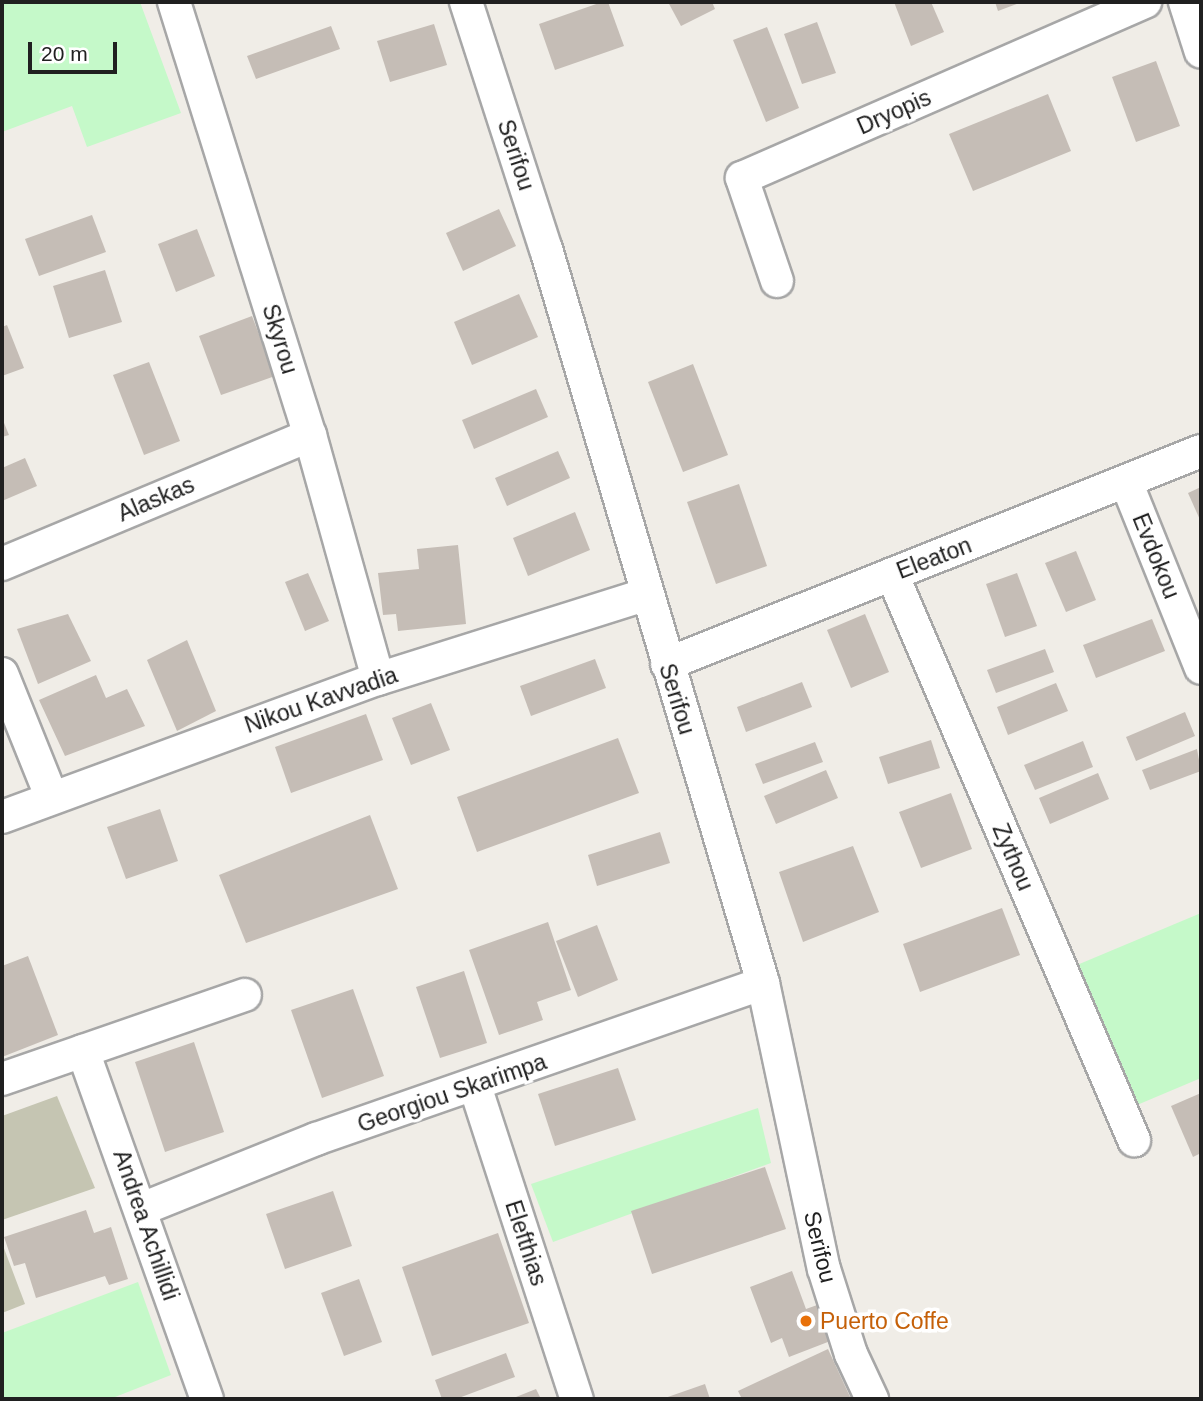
<!DOCTYPE html>
<html>
<head>
<meta charset="utf-8">
<style>
  body { margin:0 }
  #map { position:relative; width:1203px; height:1401px; overflow:hidden; background:#f0ede7; font-family:Arial,sans-serif }
  div>[style] { position:absolute }
  .construction>* { inset:0; background:#c5c5b2 }
  .park>* { inset:0; background:#c5f9c9 }
  .building>* { inset:0; background:#c5bdb6 }
  .roads { filter:drop-shadow(2px 0 #a7a7a7) drop-shadow(-2px 0 #a7a7a7) drop-shadow(0 2px #a7a7a7) drop-shadow(0 -2px #a7a7a7) }
  .minor>* { height:32px; margin:-16px; padding:0 16px; transform-origin:16px; border-radius:16px; background:#fff }
  .dots>* { width:19px; height:19px; translate:-50% -50%; box-sizing:border-box; border:4px solid #fff; border-radius:50% }
  span { translate:-50% -50%; white-space:nowrap; text-align:center; line-height:1.15; -webkit-text-stroke:7px #fff; paint-order:stroke }
  .street-label { font-size:23px; color:#202020 }
  .food-label { font-size:23px; color:#c56008 }
  .left { translate:0 -50%; text-align:left }
  .frame { position:absolute; inset:0; border:4px solid #202020; pointer-events:none }
  .scale { position:absolute; left:28px; top:42px; width:89px; height:32px; box-sizing:border-box; border:4px solid #202020; border-top:0; padding-left:9px; font-size:21px; line-height:24px; white-space:nowrap; color:#202020; -webkit-text-stroke:5px #fff; paint-order:stroke }
</style>
</head>
<body>
<div id="map">
  <div class="construction">
    <div style="clip-path:polygon(57px 1096px,95px 1188px,2px 1220px,2px 1116px)"></div>
    <div style="clip-path:polygon(2px 1243px,25px 1304px,2px 1313px)"></div>
  </div>
  <div class="park">
    <div style="clip-path:polygon(2px 2px,140px 2px,181px 113px,87px 147px,72px 106px,2px 132px)"></div>
    <div style="clip-path:polygon(1201px 913px,1201px 1078px,1137px 1105px,1077px 965px)"></div>
    <div style="clip-path:polygon(758px 1108px,771px 1163px,553px 1242px,531px 1184px)"></div>
    <div style="clip-path:polygon(138px 1282px,171px 1375px,110px 1399px,2px 1399px,2px 1333px)"></div>
  </div>
  <div class="building">
    <div style="clip-path:polygon(602px 2px,608px 2px,624px 46px,555px 70px,539px 24px)"></div>
    <div style="clip-path:polygon(668px 2px,712px 2px,715px 9px,681px 26px)"></div>
    <div style="clip-path:polygon(894px 2px,931px 2px,944px 32px,911px 46px)"></div>
    <div style="clip-path:polygon(995px 2px,1022px 2px,998px 11px)"></div>
    <div style="clip-path:polygon(817px 22px,836px 73px,802px 84px,784px 34px)"></div>
    <div style="clip-path:polygon(434px 24px,447px 65px,390px 82px,377px 41px)"></div>
    <div style="clip-path:polygon(331px 26px,340px 49px,256px 79px,247px 56px)"></div>
    <div style="clip-path:polygon(767px 27px,799px 108px,766px 122px,733px 40px)"></div>
    <div style="clip-path:polygon(1156px 61px,1180px 126px,1136px 142px,1112px 77px)"></div>
    <div style="clip-path:polygon(1048px 94px,1071px 151px,973px 191px,949px 134px)"></div>
    <div style="clip-path:polygon(499px 209px,516px 246px,463px 271px,446px 233px)"></div>
    <div style="clip-path:polygon(92px 215px,106px 252px,39px 276px,25px 239px)"></div>
    <div style="clip-path:polygon(197px 229px,215px 276px,176px 292px,158px 244px)"></div>
    <div style="clip-path:polygon(105px 270px,122px 322px,69px 338px,53px 286px)"></div>
    <div style="clip-path:polygon(519px 294px,538px 337px,472px 365px,454px 322px)"></div>
    <div style="clip-path:polygon(252px 316px,275px 376px,221px 395px,199px 336px)"></div>
    <div style="clip-path:polygon(7px 325px,24px 368px,2px 376px,2px 327px)"></div>
    <div style="clip-path:polygon(149px 362px,180px 441px,144px 455px,113px 375px)"></div>
    <div style="clip-path:polygon(693px 364px,728px 455px,683px 472px,648px 382px)"></div>
    <div style="clip-path:polygon(536px 389px,548px 417px,474px 449px,462px 420px)"></div>
    <div style="clip-path:polygon(2px 418px,9px 435px,2px 437px)"></div>
    <div style="clip-path:polygon(558px 451px,570px 478px,507px 506px,495px 478px)"></div>
    <div style="clip-path:polygon(25px 458px,37px 486px,2px 501px,2px 468px)"></div>
    <div style="clip-path:polygon(739px 484px,767px 566px,716px 584px,687px 502px)"></div>
    <div style="clip-path:polygon(1201px 487px,1201px 522px,1188px 493px)"></div>
    <div style="clip-path:polygon(575px 512px,590px 550px,528px 576px,513px 538px)"></div>
    <div style="clip-path:polygon(458px 545px,466px 624px,398px 631px,396px 614px,383px 615px,378px 573px,419px 569px,417px 549px)"></div>
    <div style="clip-path:polygon(1076px 551px,1096px 600px,1066px 612px,1045px 563px)"></div>
    <div style="clip-path:polygon(308px 573px,329px 621px,305px 631px,285px 582px)"></div>
    <div style="clip-path:polygon(1017px 573px,1037px 626px,1005px 637px,986px 584px)"></div>
    <div style="clip-path:polygon(68px 614px,91px 661px,38px 684px,17px 629px)"></div>
    <div style="clip-path:polygon(865px 614px,889px 672px,851px 688px,827px 630px)"></div>
    <div style="clip-path:polygon(1152px 619px,1165px 651px,1096px 678px,1083px 645px)"></div>
    <div style="clip-path:polygon(187px 640px,216px 711px,177px 731px,147px 660px)"></div>
    <div style="clip-path:polygon(1045px 649px,1054px 672px,996px 693px,987px 670px)"></div>
    <div style="clip-path:polygon(595px 659px,606px 688px,531px 716px,520px 686px)"></div>
    <div style="clip-path:polygon(96px 675px,106px 698px,127px 689px,145px 726px,65px 756px,39px 700px)"></div>
    <div style="clip-path:polygon(802px 682px,812px 707px,746px 732px,737px 707px)"></div>
    <div style="clip-path:polygon(1056px 683px,1068px 711px,1008px 735px,997px 707px)"></div>
    <div style="clip-path:polygon(431px 703px,450px 750px,411px 765px,392px 718px)"></div>
    <div style="clip-path:polygon(1185px 712px,1195px 736px,1136px 761px,1126px 737px)"></div>
    <div style="clip-path:polygon(366px 714px,383px 760px,291px 793px,275px 747px)"></div>
    <div style="clip-path:polygon(618px 738px,639px 793px,477px 852px,457px 797px)"></div>
    <div style="clip-path:polygon(931px 740px,940px 768px,888px 784px,879px 757px)"></div>
    <div style="clip-path:polygon(1083px 741px,1093px 767px,1035px 790px,1024px 765px)"></div>
    <div style="clip-path:polygon(815px 742px,823px 762px,763px 784px,755px 764px)"></div>
    <div style="clip-path:polygon(1197px 749px,1201px 771px,1150px 790px,1142px 770px)"></div>
    <div style="clip-path:polygon(826px 770px,838px 798px,776px 824px,764px 796px)"></div>
    <div style="clip-path:polygon(1098px 773px,1109px 799px,1050px 824px,1039px 798px)"></div>
    <div style="clip-path:polygon(951px 793px,972px 849px,921px 868px,899px 812px)"></div>
    <div style="clip-path:polygon(160px 809px,178px 861px,126px 879px,107px 827px)"></div>
    <div style="clip-path:polygon(370px 815px,398px 889px,246px 943px,219px 875px)"></div>
    <div style="clip-path:polygon(660px 832px,670px 863px,597px 886px,588px 855px)"></div>
    <div style="clip-path:polygon(853px 846px,879px 912px,803px 942px,779px 872px)"></div>
    <div style="clip-path:polygon(1002px 908px,1020px 955px,920px 992px,903px 944px)"></div>
    <div style="clip-path:polygon(548px 922px,571px 990px,537px 1002px,543px 1020px,499px 1035px,469px 950px)"></div>
    <div style="clip-path:polygon(597px 925px,618px 980px,578px 997px,556px 941px)"></div>
    <div style="clip-path:polygon(28px 956px,58px 1035px,2px 1057px,2px 966px)"></div>
    <div style="clip-path:polygon(464px 971px,487px 1043px,440px 1058px,416px 987px)"></div>
    <div style="clip-path:polygon(353px 989px,384px 1076px,322px 1098px,291px 1010px)"></div>
    <div style="clip-path:polygon(194px 1042px,224px 1132px,165px 1152px,135px 1062px)"></div>
    <div style="clip-path:polygon(618px 1068px,636px 1120px,555px 1146px,538px 1094px)"></div>
    <div style="clip-path:polygon(1201px 1093px,1201px 1153px,1193px 1157px,1171px 1106px)"></div>
    <div style="clip-path:polygon(765px 1167px,786px 1229px,652px 1274px,631px 1211px)"></div>
    <div style="clip-path:polygon(333px 1191px,352px 1246px,285px 1269px,266px 1214px)"></div>
    <div style="clip-path:polygon(86px 1210px,94px 1233px,111px 1227px,128px 1279px,109px 1285px,105px 1276px,36px 1298px,25px 1263px,14px 1266px,4px 1237px)"></div>
    <div style="clip-path:polygon(498px 1233px,529px 1323px,432px 1356px,402px 1267px)"></div>
    <div style="clip-path:polygon(792px 1271px,806px 1309px,820px 1304px,833px 1340px,789px 1357px,782px 1338px,771px 1343px,750px 1287px)"></div>
    <div style="clip-path:polygon(359px 1279px,382px 1342px,344px 1356px,321px 1293px)"></div>
    <div style="clip-path:polygon(828px 1349px,851px 1399px,742px 1399px,738px 1391px)"></div>
    <div style="clip-path:polygon(506px 1353px,515px 1377px,456px 1399px,442px 1399px,435px 1380px)"></div>
    <div style="clip-path:polygon(705px 1384px,710px 1399px,662px 1399px)"></div>
    <div style="clip-path:polygon(536px 1389px,541px 1399px,511px 1399px)"></div>
  </div>
  <div class="roads">
    <div class="minor">
      <div style="left:174px;top:2px;width:454px;rotate:72.6deg"></div>
      <div style="left:310px;top:435px;width:253px;rotate:74.4deg"></div>
      <div style="left:466px;top:2px;width:260px;rotate:72.1deg"></div>
      <div style="left:546px;top:249px;width:765px;rotate:73.53deg"></div>
      <div style="left:763px;top:983px;width:292px;rotate:78deg"></div>
      <div style="left:824px;top:1269px;width:89px;rotate:72.4deg"></div>
      <div style="left:851px;top:1354px;width:50px;rotate:65deg"></div>
      <div style="left:1185px;top:2px;width:52px;rotate:72.3deg"></div>
      <div style="left:777px;top:281px;width:109px;rotate:-108.8deg"></div>
      <div style="left:742px;top:178px;width:440px;rotate:-23.6deg"></div>
      <div style="left:1127px;top:484px;width:198px;rotate:68.1deg"></div>
      <div style="left:2px;top:564px;width:334px;rotate:-22.7deg"></div>
      <div style="left:892px;top:574px;width:616px;rotate:66.85deg"></div>
      <div style="left:667px;top:664px;width:575px;rotate:-21.75deg"></div>
      <div style="left:2px;top:674px;width:131px;rotate:68.1deg"></div>
      <div style="left:2px;top:817px;width:401px;rotate:-20.2deg"></div>
      <div style="left:378px;top:679px;width:280px;rotate:-17.5deg"></div>
      <div style="left:83px;top:1051px;width:369px;rotate:70.4deg"></div>
      <div style="left:2px;top:1079px;width:257px;rotate:-19.1deg"></div>
      <div style="left:475px;top:1086px;width:329px;rotate:72deg"></div>
      <div style="left:142px;top:1209px;width:188px;rotate:-21.9deg"></div>
      <div style="left:316px;top:1139px;width:473px;rotate:-19.2deg"></div>
    </div>
  </div>
  <div class="dots">
    <div style="left:806px;top:1321px;background:#e8710a"></div>
  </div>
  <div class="street-label">
    <span style="left:894px;top:112px;rotate:-24deg">Dryopis</span>
    <span style="left:516px;top:155px;rotate:72deg">Serifou</span>
    <span style="left:280px;top:339px;rotate:73deg">Skyrou</span>
    <span style="left:156px;top:499px;rotate:-23deg">Alaskas</span>
    <span style="left:1156px;top:556px;rotate:68deg">Evdokou</span>
    <span style="left:934px;top:558px;rotate:-21deg">Eleaton</span>
    <span style="left:677px;top:699px;rotate:73deg">Serifou</span>
    <span style="left:321px;top:700px;rotate:-19deg">Nikou Kavvadia</span>
    <span style="left:1013px;top:857px;rotate:67deg">Zythou</span>
    <span style="left:452px;top:1093px;rotate:-19deg">Georgiou Skarimpa</span>
    <span style="left:146px;top:1225px;rotate:71deg">Andrea Achillidi</span>
    <span style="left:526px;top:1243px;rotate:72deg">Elefthias</span>
    <span style="left:820px;top:1247px;rotate:76deg">Serifou</span>
  </div>
  <div class="food-label">
    <span class="left" style="left:820px;top:1321px">Puerto Coffe</span>
  </div>
  <div class="frame"></div>
  <div class="scale">20 m</div>
</div>
</body>
</html>
